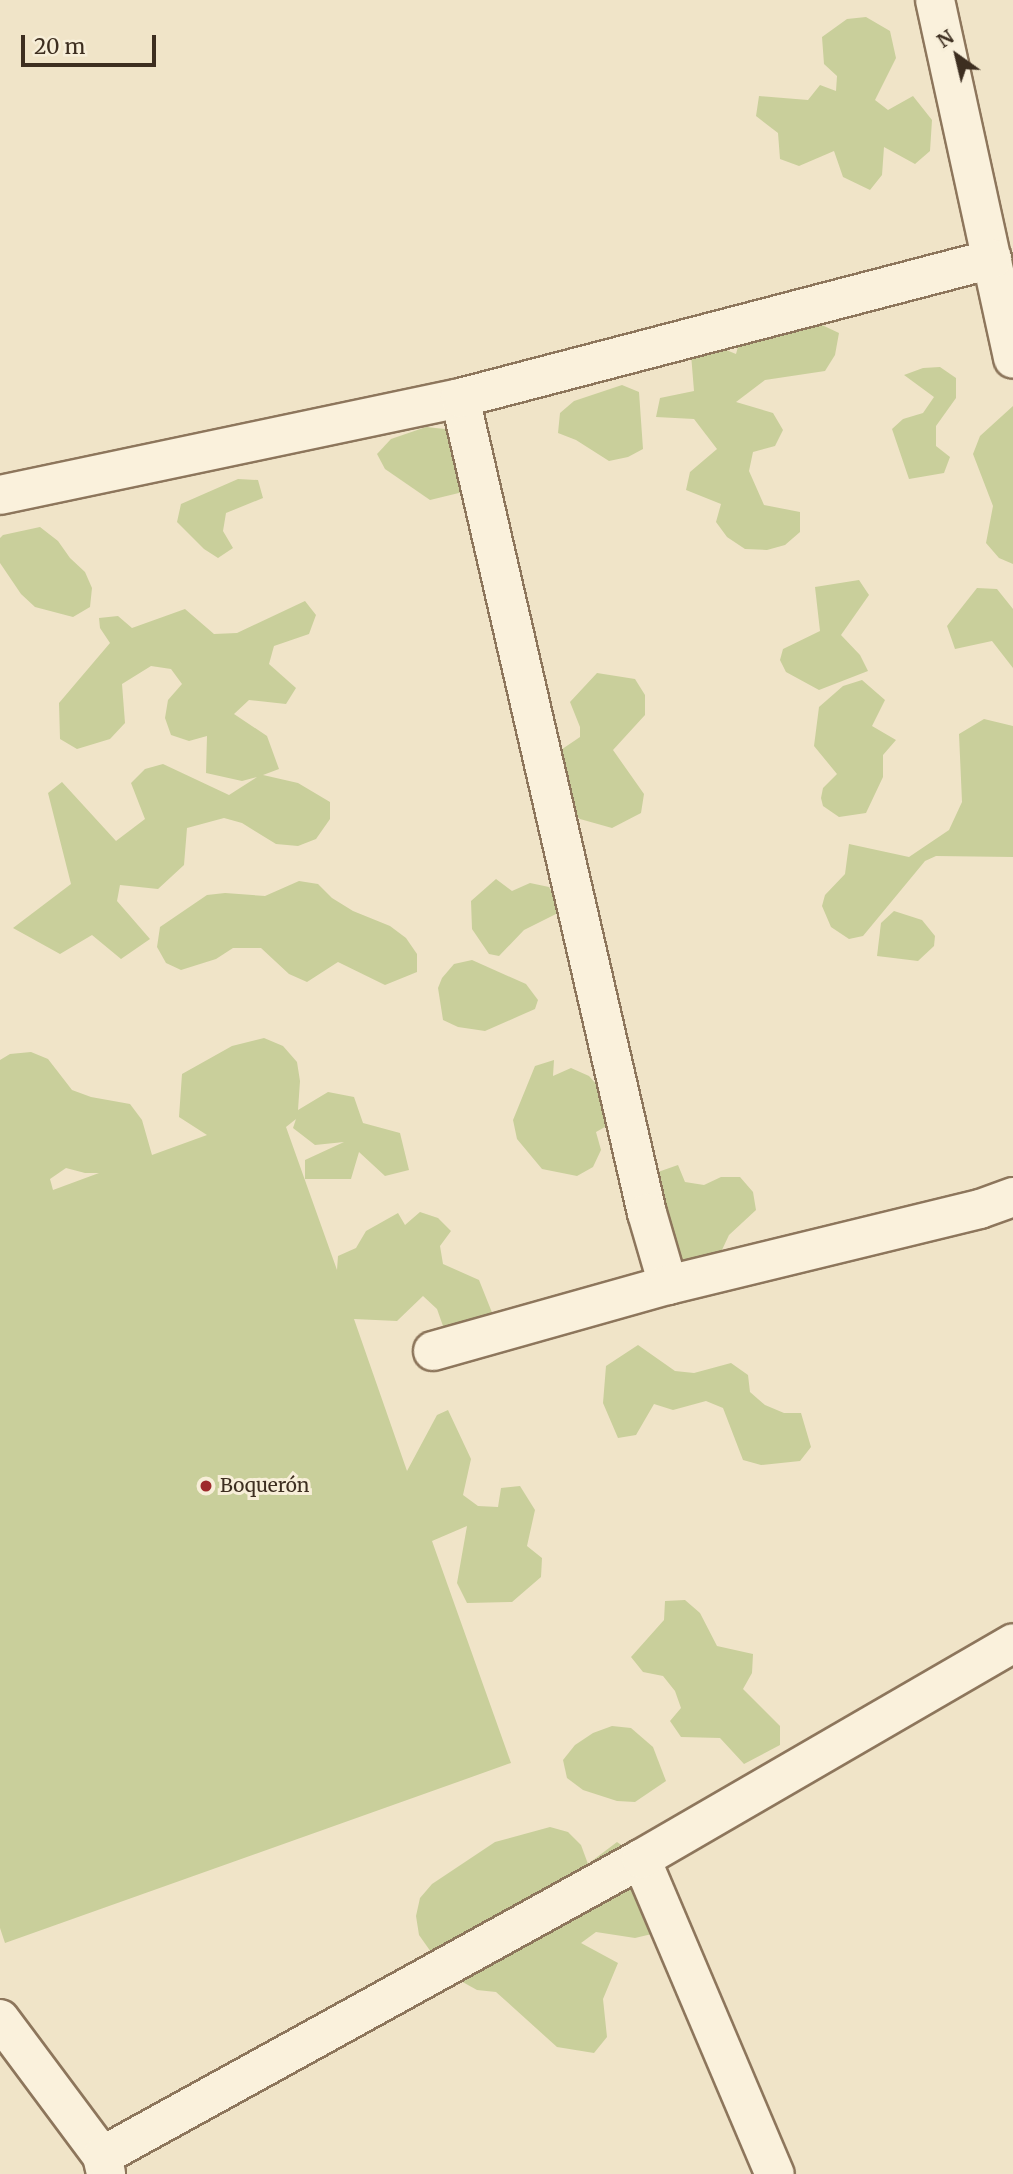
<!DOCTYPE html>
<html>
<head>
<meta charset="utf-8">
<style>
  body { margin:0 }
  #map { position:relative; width:1013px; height:2174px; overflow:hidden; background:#f0e4c8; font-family:Merriweather,serif }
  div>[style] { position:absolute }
  .green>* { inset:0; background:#c9cf9b }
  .roads { filter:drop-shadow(2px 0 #8d765c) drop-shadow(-2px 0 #8d765c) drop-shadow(0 2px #8d765c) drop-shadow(0 -2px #8d765c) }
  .minor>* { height:38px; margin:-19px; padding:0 19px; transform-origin:19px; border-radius:19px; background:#faf1dc }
  .dots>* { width:19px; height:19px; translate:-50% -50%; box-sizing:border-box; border:4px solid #f7eed8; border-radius:50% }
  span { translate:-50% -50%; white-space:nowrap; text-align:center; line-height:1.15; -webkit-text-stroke:6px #f7eed8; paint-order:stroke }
  .poi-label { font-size:19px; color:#3d2e20 }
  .left { translate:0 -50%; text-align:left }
  .north { position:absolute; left:922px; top:21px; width:70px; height:70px; -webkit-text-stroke:5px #f7eed8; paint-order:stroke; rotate:326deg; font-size:19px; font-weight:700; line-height:28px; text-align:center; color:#3d2e20 }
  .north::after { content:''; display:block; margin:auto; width:24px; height:32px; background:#3d2e20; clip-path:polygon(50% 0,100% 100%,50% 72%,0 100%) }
  .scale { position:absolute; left:21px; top:35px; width:135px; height:32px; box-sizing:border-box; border:4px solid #3d2e20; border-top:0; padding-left:9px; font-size:21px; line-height:24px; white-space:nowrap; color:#3d2e20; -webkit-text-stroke:5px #f7eed8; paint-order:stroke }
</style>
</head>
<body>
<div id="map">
  <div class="green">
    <div style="clip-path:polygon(866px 17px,890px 31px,896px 58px,875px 100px,888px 110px,913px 96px,932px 120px,930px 151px,915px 164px,884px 147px,882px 175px,870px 190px,843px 177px,834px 151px,799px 166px,780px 159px,778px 133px,756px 116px,759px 96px,808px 100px,820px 85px,836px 91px,837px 76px,824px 64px,822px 37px,847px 19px)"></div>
    <div style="clip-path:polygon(807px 318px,839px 333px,835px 355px,825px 371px,765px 380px,736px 402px,773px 413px,783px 430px,775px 446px,753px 452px,749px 471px,764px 505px,800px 512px,800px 532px,785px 545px,767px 550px,745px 549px,727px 537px,716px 522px,721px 504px,686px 490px,690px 472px,717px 449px,694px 419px,656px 417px,660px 398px,694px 391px,691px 354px,704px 341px,736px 354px,741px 336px)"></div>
    <div style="clip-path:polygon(940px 367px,956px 378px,956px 398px,936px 426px,936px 446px,950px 457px,944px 473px,909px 479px,892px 429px,903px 419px,923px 413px,934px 397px,904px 375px,923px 368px)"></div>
    <div style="clip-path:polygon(622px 385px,639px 392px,643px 449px,628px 457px,609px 461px,576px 440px,558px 433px,560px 413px,574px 401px)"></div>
    <div style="clip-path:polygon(1013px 406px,1013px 564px,999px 558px,986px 543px,993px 506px,973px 454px,980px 436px)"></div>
    <div style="clip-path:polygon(426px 427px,445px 429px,469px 456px,467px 491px,430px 500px,385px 469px,377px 454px,391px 439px)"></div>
    <div style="clip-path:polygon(238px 479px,258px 480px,263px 498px,226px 513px,223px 531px,233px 548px,218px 558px,204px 549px,177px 522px,181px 504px)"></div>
    <div style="clip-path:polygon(40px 527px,58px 541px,70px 558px,85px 572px,92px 588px,90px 607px,73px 617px,35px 607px,21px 594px,0 563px,0 538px,3px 535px)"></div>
    <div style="clip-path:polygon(859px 580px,869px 595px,841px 635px,860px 655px,868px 671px,819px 690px,786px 672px,780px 660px,783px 649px,820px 631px,815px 587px)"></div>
    <div style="clip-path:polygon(977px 588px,997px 589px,1013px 609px,1013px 668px,992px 641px,955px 649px,947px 626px)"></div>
    <div style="clip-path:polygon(305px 601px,316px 615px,309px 634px,274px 646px,269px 664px,296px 688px,286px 704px,249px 700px,234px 714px,267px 736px,279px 769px,263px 775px,298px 783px,330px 802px,330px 819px,316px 839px,298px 846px,276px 844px,242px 823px,224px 818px,187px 828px,184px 865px,158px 889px,120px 885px,117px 901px,150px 939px,121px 959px,92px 935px,60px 954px,13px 928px,71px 884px,48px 793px,62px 782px,116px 841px,145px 819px,131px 783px,145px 769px,163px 764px,229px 795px,257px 777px,242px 781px,206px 773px,207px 736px,189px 741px,171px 735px,165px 718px,168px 700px,182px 684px,171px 669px,151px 666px,122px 684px,125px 723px,110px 739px,77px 749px,60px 739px,59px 703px,110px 643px,100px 628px,99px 618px,118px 616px,132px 628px,185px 609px,214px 634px,237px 633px)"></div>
    <div style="clip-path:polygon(597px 673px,635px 679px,645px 695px,645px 715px,613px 750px,644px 794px,641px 813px,612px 828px,580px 819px,541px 788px,549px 758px,580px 737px,580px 727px,570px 702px)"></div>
    <div style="clip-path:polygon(862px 680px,885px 700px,872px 726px,896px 740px,883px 755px,883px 777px,866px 813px,839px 817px,823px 806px,821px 798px,823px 788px,837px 774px,814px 746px,819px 707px,843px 686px)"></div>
    <div style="clip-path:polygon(984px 719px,1013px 726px,1013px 857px,936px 856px,925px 861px,863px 936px,849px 939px,831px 927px,822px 906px,825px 895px,845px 874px,849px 844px,909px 857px,949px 830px,962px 802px,959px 734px)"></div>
    <div style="clip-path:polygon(496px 879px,512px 891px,530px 883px,549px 887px,558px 904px,556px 914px,524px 930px,499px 956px,489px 954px,472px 929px,471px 901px)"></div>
    <div style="clip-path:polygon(299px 881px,318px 884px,332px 898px,353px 911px,390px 926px,406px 938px,417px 954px,417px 972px,385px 985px,338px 962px,307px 982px,289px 974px,261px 948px,233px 948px,216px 959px,181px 970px,166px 963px,157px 947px,160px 927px,207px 895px,225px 893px,265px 896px)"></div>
    <div style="clip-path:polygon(894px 911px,922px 920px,935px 936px,934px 946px,918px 961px,877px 956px,881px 923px)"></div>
    <div style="clip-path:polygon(472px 960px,526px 984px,538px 1000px,535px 1009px,485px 1031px,458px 1027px,443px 1020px,438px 988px,442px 978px,454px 964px)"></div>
    <div style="clip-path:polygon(evenodd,264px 1038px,283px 1046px,297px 1062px,300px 1081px,298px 1110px,328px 1092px,354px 1097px,363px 1123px,400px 1133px,409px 1170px,385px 1176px,359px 1152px,351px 1179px,305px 1179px,305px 1160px,344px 1142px,315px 1145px,293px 1128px,296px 1119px,286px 1127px,337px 1270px,338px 1256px,356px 1248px,366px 1231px,398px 1213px,405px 1225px,420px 1212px,438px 1218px,451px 1231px,440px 1246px,443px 1264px,479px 1280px,493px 1315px,479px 1326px,443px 1326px,437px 1309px,423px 1296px,397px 1321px,354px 1319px,407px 1471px,437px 1415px,448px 1410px,471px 1459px,463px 1495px,478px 1506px,498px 1507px,501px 1488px,520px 1486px,535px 1510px,527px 1546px,542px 1558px,541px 1577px,512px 1602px,467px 1603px,457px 1583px,467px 1526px,432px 1541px,511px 1763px,5px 1943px,0 1928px,0 1060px,10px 1054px,31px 1052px,48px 1059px,72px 1090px,91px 1097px,130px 1104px,142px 1120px,152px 1155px,207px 1135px,179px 1117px,182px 1074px,232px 1046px,264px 1038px,66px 1168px,85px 1173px,99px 1173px,53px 1190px,50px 1179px,66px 1168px)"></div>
    <div style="clip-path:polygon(554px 1060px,553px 1076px,571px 1068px,589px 1076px,615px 1105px,612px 1123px,596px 1132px,601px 1150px,593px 1167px,577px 1176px,542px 1169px,517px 1139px,513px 1120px,535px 1066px)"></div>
    <div style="clip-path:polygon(678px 1165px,685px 1182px,704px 1185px,721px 1177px,740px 1177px,753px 1192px,756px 1210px,729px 1235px,713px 1269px,677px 1280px,645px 1188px,658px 1172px)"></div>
    <div style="clip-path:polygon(638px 1345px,675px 1371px,694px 1373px,731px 1363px,748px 1375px,750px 1392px,765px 1405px,784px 1413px,801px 1413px,811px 1447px,800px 1461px,761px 1465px,743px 1460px,723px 1408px,706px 1401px,673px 1410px,654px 1404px,636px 1435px,618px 1438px,603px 1403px,606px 1366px)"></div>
    <div style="clip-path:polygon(685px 1600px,700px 1613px,717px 1646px,753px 1654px,752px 1673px,743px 1689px,780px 1726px,780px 1745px,744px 1764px,720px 1738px,681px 1737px,670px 1721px,681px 1708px,675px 1691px,663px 1676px,643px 1672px,631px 1657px,664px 1620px,665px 1601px)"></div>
    <div style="clip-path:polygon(612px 1726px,631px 1728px,653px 1747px,666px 1781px,635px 1802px,617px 1801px,583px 1790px,567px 1778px,563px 1760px,575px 1745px,593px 1733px)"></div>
    <div style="clip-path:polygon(550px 1827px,568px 1832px,581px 1845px,588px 1864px,617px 1842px,657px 1870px,656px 1933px,635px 1938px,596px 1932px,581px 1943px,618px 1963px,603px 1999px,607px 2037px,594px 2053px,557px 2047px,496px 1992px,477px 1990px,459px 1980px,431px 1952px,419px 1935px,416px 1916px,420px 1898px,432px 1884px,495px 1842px)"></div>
  </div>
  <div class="roads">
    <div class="minor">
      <div style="left:935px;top:0;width:367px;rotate:77.7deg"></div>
      <div style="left:460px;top:398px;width:836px;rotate:77.08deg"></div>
      <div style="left:647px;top:1213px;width:75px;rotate:73.7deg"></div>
      <div style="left:0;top:495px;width:470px;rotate:-11.9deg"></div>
      <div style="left:460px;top:398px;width:550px;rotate:-14.64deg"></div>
      <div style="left:433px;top:1351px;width:244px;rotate:-15.7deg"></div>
      <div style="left:668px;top:1285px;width:321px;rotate:-13.7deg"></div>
      <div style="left:980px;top:1209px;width:35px;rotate:-20deg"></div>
      <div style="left:641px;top:1859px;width:342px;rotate:67deg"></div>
      <div style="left:0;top:2019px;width:171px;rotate:53.3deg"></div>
      <div style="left:102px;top:2156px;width:18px;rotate:77deg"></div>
      <div style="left:102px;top:2156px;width:615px;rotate:-28.86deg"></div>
      <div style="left:641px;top:1859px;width:430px;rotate:-30.1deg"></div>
    </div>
  </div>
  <div class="dots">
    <div style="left:206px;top:1486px;background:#9e2a2b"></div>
  </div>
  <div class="poi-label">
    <span class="left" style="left:220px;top:1486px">Boquerón</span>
  </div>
  <div class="north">N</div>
  <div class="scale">20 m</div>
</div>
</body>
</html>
